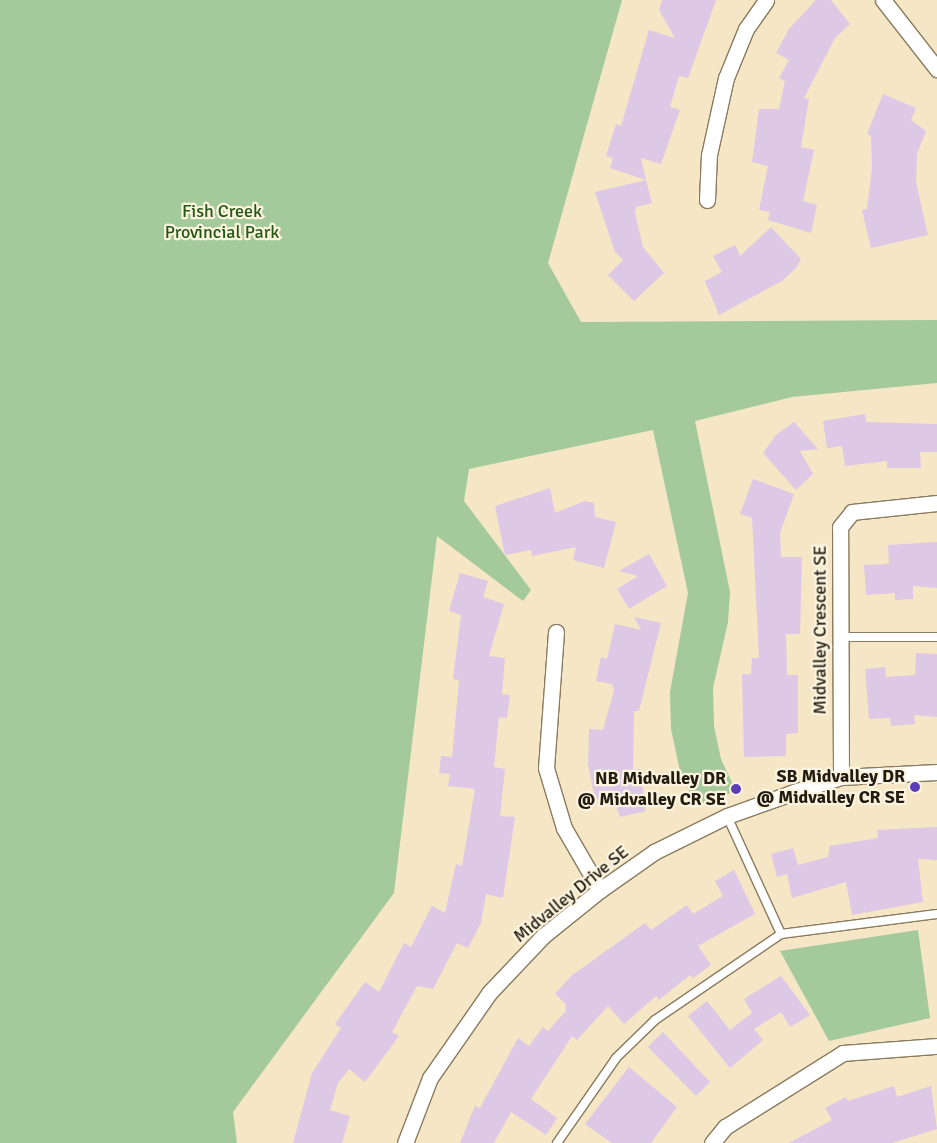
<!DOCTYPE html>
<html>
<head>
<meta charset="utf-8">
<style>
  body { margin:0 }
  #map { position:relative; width:937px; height:1143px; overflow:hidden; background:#f5e6c5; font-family:Signika,sans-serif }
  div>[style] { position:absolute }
  .green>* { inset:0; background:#a4ca9b }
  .building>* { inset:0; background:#ddc8e6 }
  .roads { filter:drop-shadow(1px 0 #897b5e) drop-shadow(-1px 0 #897b5e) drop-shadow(0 1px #897b5e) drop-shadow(0 -1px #897b5e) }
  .lane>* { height:8px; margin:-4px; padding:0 4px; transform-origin:4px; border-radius:4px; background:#fff }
  .street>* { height:15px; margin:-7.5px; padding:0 7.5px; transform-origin:7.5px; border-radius:7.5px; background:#fff }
  .dots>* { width:14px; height:14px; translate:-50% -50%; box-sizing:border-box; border:2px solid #fdf4e0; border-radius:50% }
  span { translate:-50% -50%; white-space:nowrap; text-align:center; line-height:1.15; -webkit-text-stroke:4.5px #fdf4e0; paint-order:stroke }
  .park-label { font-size:18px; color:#225714 }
  .street-label { font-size:18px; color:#221c10 }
  .poi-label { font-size:18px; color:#221c10; font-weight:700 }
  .right { translate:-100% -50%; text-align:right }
</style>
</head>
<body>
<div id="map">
  <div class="green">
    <div style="clip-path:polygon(0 0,622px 0,548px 263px,581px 322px,937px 320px,937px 383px,792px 397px,695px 421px,730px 592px,728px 622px,713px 688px,714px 726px,721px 759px,736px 791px,696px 806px,680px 771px,671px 729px,670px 692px,688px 593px,653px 430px,469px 469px,464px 501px,531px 590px,523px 601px,437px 536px,394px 893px,233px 1112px,237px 1143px,0 1143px)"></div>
    <div style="clip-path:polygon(918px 930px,930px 1018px,829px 1041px,780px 951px)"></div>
  </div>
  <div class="building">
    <div style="clip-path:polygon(662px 0,716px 0,688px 78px,679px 76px,670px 107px,680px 110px,661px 164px,641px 158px,646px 180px,610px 168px,613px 158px,606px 156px,616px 124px,621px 126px,649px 30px,675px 38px,659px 10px)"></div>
    <div style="clip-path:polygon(816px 0,831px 0,850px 24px,835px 38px,804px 98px,809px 99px,801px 147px,814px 150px,803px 201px,817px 205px,811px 233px,768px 220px,770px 212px,759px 210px,768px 166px,752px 162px,759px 109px,779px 109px,785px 81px,779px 78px,789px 60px,776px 53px,789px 29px)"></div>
    <div style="clip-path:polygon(883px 94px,916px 108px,911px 120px,926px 131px,917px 154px,916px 182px,928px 235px,871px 248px,862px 210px,867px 209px,872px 168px,871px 136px,867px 134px)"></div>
    <div style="clip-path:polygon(646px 180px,652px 203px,636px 207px,635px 213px,643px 247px,664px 273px,634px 301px,608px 275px,623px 260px,615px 252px,595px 192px)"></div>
    <div style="clip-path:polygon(771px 227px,801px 259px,796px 268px,782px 281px,719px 315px,705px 281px,722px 272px,713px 256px,735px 245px,740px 256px)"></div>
    <div style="clip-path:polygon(865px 414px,866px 422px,937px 424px,937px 452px,920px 452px,921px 468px,887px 468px,887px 461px,845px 466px,842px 446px,827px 448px,823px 421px)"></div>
    <div style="clip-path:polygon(794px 422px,818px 449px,800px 451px,813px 474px,796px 490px,763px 453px,776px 435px)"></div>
    <div style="clip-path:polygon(753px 479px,794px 494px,780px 533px,781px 557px,802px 557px,800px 634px,786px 634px,787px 675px,798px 675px,798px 733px,786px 734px,786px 756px,744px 757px,742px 674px,751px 674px,752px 658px,759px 658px,752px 518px,740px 514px)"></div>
    <div style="clip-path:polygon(550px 488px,555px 513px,585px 501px,594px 503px,595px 517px,616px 522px,604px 568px,573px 560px,576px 547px,532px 556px,531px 550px,505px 555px,495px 506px)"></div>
    <div style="clip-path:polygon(937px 542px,937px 588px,913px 586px,913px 599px,895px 600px,895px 593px,866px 595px,864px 565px,889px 564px,888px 545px)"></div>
    <div style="clip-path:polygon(649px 554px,667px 586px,629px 609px,617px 589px,638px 576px,619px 571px)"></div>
    <div style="clip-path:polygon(460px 573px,488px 581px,483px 597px,504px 604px,489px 656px,505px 658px,502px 694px,510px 695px,507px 718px,499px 717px,494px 767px,505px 769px,500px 816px,515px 817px,503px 898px,486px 894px,481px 923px,468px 948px,457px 943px,433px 989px,417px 986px,392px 1032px,399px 1036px,365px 1082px,349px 1069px,338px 1083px,330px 1110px,350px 1116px,342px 1143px,293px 1143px,312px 1073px,341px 1028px,335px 1024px,365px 982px,379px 992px,404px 943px,411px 947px,432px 906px,445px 913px,456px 864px,462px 866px,475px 789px,448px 786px,450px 774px,439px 773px,441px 756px,452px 757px,459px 680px,453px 679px,461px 615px,449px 611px)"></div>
    <div style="clip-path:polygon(634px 617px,661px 623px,639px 711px,634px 711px,633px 770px,640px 769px,646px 811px,620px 817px,613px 797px,595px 800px,588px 764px,589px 729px,603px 730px,614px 690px,612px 684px,596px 681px,601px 657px,607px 659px,615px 624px,641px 630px)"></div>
    <div style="clip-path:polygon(916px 653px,937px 654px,937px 717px,914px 715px,915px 724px,891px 726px,890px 718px,869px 719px,865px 669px,885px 667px,886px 677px,915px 675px)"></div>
    <div style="clip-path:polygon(937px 827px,937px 860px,918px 859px,923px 902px,852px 915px,846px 882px,792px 898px,787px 874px,777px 877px,771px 854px,793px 848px,798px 865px,828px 857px,830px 846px,878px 838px,877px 830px)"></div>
    <div style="clip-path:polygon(734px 870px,755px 914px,698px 946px,711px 965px,693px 978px,690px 975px,659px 1000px,656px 996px,624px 1024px,608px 1006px,577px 1040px,572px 1036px,531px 1099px,557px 1118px,546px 1135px,511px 1112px,494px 1143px,460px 1143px,475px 1106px,480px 1108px,518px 1038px,529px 1046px,543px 1027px,548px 1031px,566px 1011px,566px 1004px,555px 994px,571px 976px,645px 923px,651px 930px,687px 905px,693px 914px,723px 896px,715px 881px)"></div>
    <div style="clip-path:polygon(781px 976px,810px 1015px,790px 1027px,781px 1012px,754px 1029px,763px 1040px,730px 1068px,688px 1016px,707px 1001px,730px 1030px,752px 1013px,744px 999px)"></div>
    <div style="clip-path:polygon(663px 1032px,710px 1082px,696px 1096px,648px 1047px)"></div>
    <div style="clip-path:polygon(629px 1067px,677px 1107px,651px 1143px,612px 1143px,585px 1124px)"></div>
    <div style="clip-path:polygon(894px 1086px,897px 1097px,931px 1086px,937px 1129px,892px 1143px,789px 1143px,832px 1120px,825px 1108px,846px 1097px,848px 1101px)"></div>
  </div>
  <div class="roads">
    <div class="lane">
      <div style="left:840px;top:637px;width:97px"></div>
      <div style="left:727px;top:816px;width:130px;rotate:65.4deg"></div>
      <div style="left:557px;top:1143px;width:103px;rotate:-55.2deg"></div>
      <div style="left:616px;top:1058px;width:54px;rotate:-44.3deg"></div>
      <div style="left:655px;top:1020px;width:153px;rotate:-34.3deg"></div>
      <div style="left:781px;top:934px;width:157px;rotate:-7.3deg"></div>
    </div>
    <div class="street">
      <div style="left:883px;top:0;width:88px;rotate:52deg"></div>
      <div style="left:707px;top:200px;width:45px;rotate:-87.5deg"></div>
      <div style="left:709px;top:155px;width:79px;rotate:-77.6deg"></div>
      <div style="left:726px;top:78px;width:53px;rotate:-67.8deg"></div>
      <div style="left:746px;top:29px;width:35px;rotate:-55deg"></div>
      <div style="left:556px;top:632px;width:136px;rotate:94.2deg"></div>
      <div style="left:546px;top:768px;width:63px;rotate:73.3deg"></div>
      <div style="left:564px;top:828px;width:72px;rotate:59.9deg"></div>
      <div style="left:841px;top:777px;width:250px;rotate:-90.2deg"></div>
      <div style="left:840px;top:527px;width:19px;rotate:-51deg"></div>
      <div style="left:852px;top:512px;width:85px;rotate:-6deg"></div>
      <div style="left:405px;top:1143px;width:70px;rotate:-69deg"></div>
      <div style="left:430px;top:1078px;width:103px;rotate:-55.2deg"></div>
      <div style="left:489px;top:993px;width:79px;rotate:-46.5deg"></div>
      <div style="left:543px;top:936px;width:73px;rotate:-38.9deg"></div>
      <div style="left:600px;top:890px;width:66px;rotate:-35.1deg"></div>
      <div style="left:654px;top:852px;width:81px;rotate:-26.3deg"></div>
      <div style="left:727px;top:816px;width:71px;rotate:-19.7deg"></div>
      <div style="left:794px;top:792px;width:49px;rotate:-17.7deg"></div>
      <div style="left:841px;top:777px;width:96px;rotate:-3deg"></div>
      <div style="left:712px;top:1143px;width:21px;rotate:-51deg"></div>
      <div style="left:725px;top:1127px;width:139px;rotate:-32.1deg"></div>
      <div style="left:843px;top:1053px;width:94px;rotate:-4.3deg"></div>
    </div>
  </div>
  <div class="dots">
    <div style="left:915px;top:787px;background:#5b3db5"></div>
    <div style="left:736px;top:789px;background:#5b3db5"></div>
  </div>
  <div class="park-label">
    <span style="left:222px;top:222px">Fish Creek<br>Provincial Park</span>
  </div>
  <div class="street-label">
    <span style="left:820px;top:630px;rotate:-90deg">Midvalley Crescent SE</span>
    <span style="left:571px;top:894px;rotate:-39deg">Midvalley Drive SE</span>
  </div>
  <div class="poi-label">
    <span class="right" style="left:905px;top:787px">SB Midvalley DR<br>@ Midvalley CR SE</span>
    <span class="right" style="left:726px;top:789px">NB Midvalley DR<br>@ Midvalley CR SE</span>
  </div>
</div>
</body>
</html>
